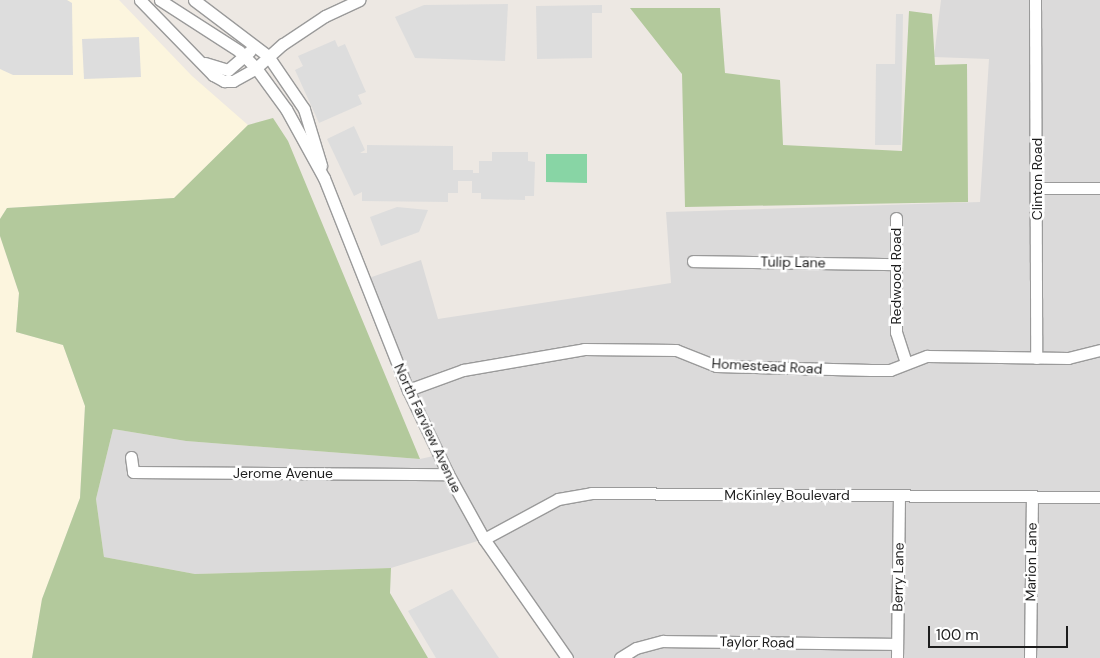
<!DOCTYPE html>
<html>
<head>
<meta charset="utf-8">
<style>
  body { margin:0 }
  #map { position:relative; width:1100px; height:658px; overflow:hidden; background:#ede8e3; font-family:"DM Sans",sans-serif }
  div>[style] { position:absolute }
  .residential>* { inset:0; background:#dbdada }
  .education>* { inset:0; background:#fcf5de }
  .forest>* { inset:0; background:#b3c99c }
  .pitch>* { inset:0; background:#88d5a5 }
  .parking>* { inset:0; background:#ddd }
  .roads { filter:drop-shadow(1px 0 #9a9a9a) drop-shadow(-1px 0 #9a9a9a) drop-shadow(0 1px #9a9a9a) drop-shadow(0 -1px #9a9a9a) }
  .minor>* { height:11px; margin:-5.5px; padding:0 5.5px; transform-origin:5.5px; border-radius:5.5px; background:#fff }
  span { translate:-50% -50%; white-space:nowrap; text-align:center; line-height:1.15; -webkit-text-stroke:5px #fff; paint-order:stroke }
  .street-label { font-size:14px; color:#1d1d1d }
  .scale { position:absolute; left:928px; top:626px; width:140px; height:22px; box-sizing:border-box; border:2px solid #1d1d1d; border-top:0; padding-left:6px; font-size:15px; line-height:18px; white-space:nowrap; color:#1d1d1d; -webkit-text-stroke:4px #fff; paint-order:stroke }
</style>
</head>
<body>
<div id="map">
  <div class="residential">
    <div style="clip-path:polygon(941px 0,1100px 0,1100px 658px,565px 658px,484px 539px,391px 568px,195px 574px,104px 557px,96px 499px,113px 429px,186px 441px,420px 459px,438px 455px,363px 280px,421px 260px,438px 319px,671px 283px,666px 212px,980px 202px,989px 59px,934px 57px)"></div>
  </div>
  <div class="education">
    <div style="clip-path:polygon(0 0,119px 0,192px 76px,248px 125px,174px 198px,7px 208px,0 219px)"></div>
    <div style="clip-path:polygon(0 236px,19px 293px,16px 332px,63px 345px,85px 406px,80px 498px,42px 599px,32px 658px,0 658px)"></div>
  </div>
  <div class="forest">
    <div style="clip-path:polygon(630px 8px,720px 8px,725px 73px,780px 80px,783px 145px,902px 151px,909px 11px,932px 14px,935px 65px,967px 64px,968px 202px,685px 207px,682px 74px)"></div>
    <div style="clip-path:polygon(273px 118px,288px 141px,420px 459px,186px 441px,113px 429px,96px 499px,104px 557px,195px 574px,391px 568px,390px 593px,428px 658px,32px 658px,42px 599px,80px 498px,85px 406px,63px 345px,16px 332px,19px 293px,0 236px,0 219px,7px 208px,174px 198px,248px 125px)"></div>
  </div>
  <div class="pitch">
    <div style="clip-path:polygon(546px 154px,587px 154px,587px 183px,546px 182px)"></div>
  </div>
  <div class="parking">
    <div style="clip-path:polygon(0 0,67px 0,72px 3px,73px 75px,13px 75px,0 69px)"></div>
    <div style="clip-path:polygon(508px 4px,505px 61px,415px 58px,395px 17px,424px 5px)"></div>
    <div style="clip-path:polygon(602px 5px,602px 13px,592px 13px,592px 58px,537px 59px,536px 6px)"></div>
    <div style="clip-path:polygon(896px 14px,903px 14px,901px 145px,875px 145px,876px 64px,895px 64px)"></div>
    <div style="clip-path:polygon(139px 37px,141px 77px,84px 79px,82px 39px)"></div>
    <div style="clip-path:polygon(335px 40px,338px 47px,345px 44px,366px 92px,358px 95px,362px 104px,319px 123px,295px 70px,303px 66px,298px 56px)"></div>
    <div style="clip-path:polygon(354px 126px,365px 150px,360px 153px,367px 153px,367px 145px,453px 146px,453px 170px,473px 170px,473px 173px,479px 173px,479px 161px,492px 161px,492px 152px,528px 152px,528px 161px,535px 162px,534px 196px,525px 196px,525px 200px,481px 199px,481px 193px,472px 193px,472px 181px,458px 181px,458px 193px,448px 193px,448px 202px,362px 201px,362px 192px,354px 196px,327px 139px)"></div>
    <div style="clip-path:polygon(397px 207px,428px 210px,419px 232px,381px 246px,370px 217px)"></div>
    <div style="clip-path:polygon(452px 589px,499px 658px,436px 658px,408px 611px)"></div>
  </div>
  <div class="roads">
    <div class="minor">
      <div style="left:140px;top:0;width:105px;rotate:45.8deg"></div>
      <div style="left:213px;top:75px;width:13px;rotate:29deg"></div>
      <div style="left:224px;top:81px;width:9px"></div>
      <div style="left:233px;top:81px;width:26px;rotate:-29deg"></div>
      <div style="left:256px;top:68px;width:36px;rotate:-42deg"></div>
      <div style="left:283px;top:44px;width:50px;rotate:-33.7deg"></div>
      <div style="left:325px;top:16px;width:38px;rotate:-25deg"></div>
      <div style="left:160px;top:0;width:94px;rotate:32.8deg"></div>
      <div style="left:239px;top:51px;width:24px;rotate:45deg"></div>
      <div style="left:256px;top:68px;width:51px;rotate:53.8deg"></div>
      <div style="left:286px;top:109px;width:79px;rotate:61.2deg"></div>
      <div style="left:324px;top:178px;width:228px;rotate:68.4deg"></div>
      <div style="left:408px;top:390px;width:93px;rotate:64.5deg"></div>
      <div style="left:448px;top:474px;width:74px;rotate:61deg"></div>
      <div style="left:484px;top:539px;width:145px;rotate:55.1deg"></div>
      <div style="left:194px;top:0;width:93px;rotate:37.1deg"></div>
      <div style="left:268px;top:56px;width:64px;rotate:55.8deg"></div>
      <div style="left:304px;top:109px;width:59px;rotate:73.1deg"></div>
      <div style="left:1035px;top:0;width:358px;rotate:89.8deg"></div>
      <div style="left:205px;top:63px;width:24px;rotate:17deg"></div>
      <div style="left:228px;top:70px;width:29px;rotate:-41deg"></div>
      <div style="left:1037px;top:188px;width:63px"></div>
      <div style="left:896px;top:218px;width:114px;rotate:90deg"></div>
      <div style="left:896px;top:332px;width:32px;rotate:72deg"></div>
      <div style="left:693px;top:261px;width:201px;rotate:0.9deg"></div>
      <div style="left:408px;top:390px;width:59px;rotate:-20deg"></div>
      <div style="left:463px;top:370px;width:123px;rotate:-9.8deg"></div>
      <div style="left:584px;top:349px;width:92px;rotate:0.6deg"></div>
      <div style="left:676px;top:350px;width:43px;rotate:21.8deg"></div>
      <div style="left:716px;top:366px;width:155px;rotate:1.5deg"></div>
      <div style="left:871px;top:370px;width:19px"></div>
      <div style="left:890px;top:370px;width:40px;rotate:-21deg"></div>
      <div style="left:927px;top:356px;width:141px;rotate:0.8deg"></div>
      <div style="left:1068px;top:358px;width:33px;rotate:-14deg"></div>
      <div style="left:131px;top:457px;width:15px;rotate:82deg"></div>
      <div style="left:133px;top:472px;width:315px;rotate:0.4deg"></div>
      <div style="left:484px;top:539px;width:84px;rotate:-28.4deg"></div>
      <div style="left:558px;top:499px;width:34px;rotate:-10deg"></div>
      <div style="left:591px;top:493px;width:509px;rotate:0.45deg"></div>
      <div style="left:620px;top:658px;width:19px;rotate:-32deg"></div>
      <div style="left:636px;top:648px;width:28px;rotate:-15deg"></div>
      <div style="left:663px;top:641px;width:234px;rotate:0.7deg"></div>
      <div style="left:897px;top:658px;width:162px;rotate:-89.3deg"></div>
      <div style="left:1030px;top:658px;width:161px;rotate:-89.3deg"></div>
    </div>
  </div>
  <div class="street-label">
    <span style="left:1037px;top:179px;rotate:-90deg">Clinton Road</span>
    <span style="left:793px;top:262px;rotate:1deg">Tulip Lane</span>
    <span style="left:896px;top:276px;rotate:-90deg">Redwood Road</span>
    <span style="left:767px;top:366px;rotate:3deg">Homestead Road</span>
    <span style="left:428px;top:428px;rotate:65deg">North Farview Avenue</span>
    <span style="left:283px;top:473px">Jerome Avenue</span>
    <span style="left:787px;top:495px">McKinley Boulevard</span>
    <span style="left:1031px;top:562px;rotate:-89deg">Marion Lane</span>
    <span style="left:898px;top:577px;rotate:-89deg">Berry Lane</span>
    <span style="left:757px;top:642px;rotate:1deg">Taylor Road</span>
  </div>
  <div class="scale">100 m</div>
</div>
</body>
</html>
